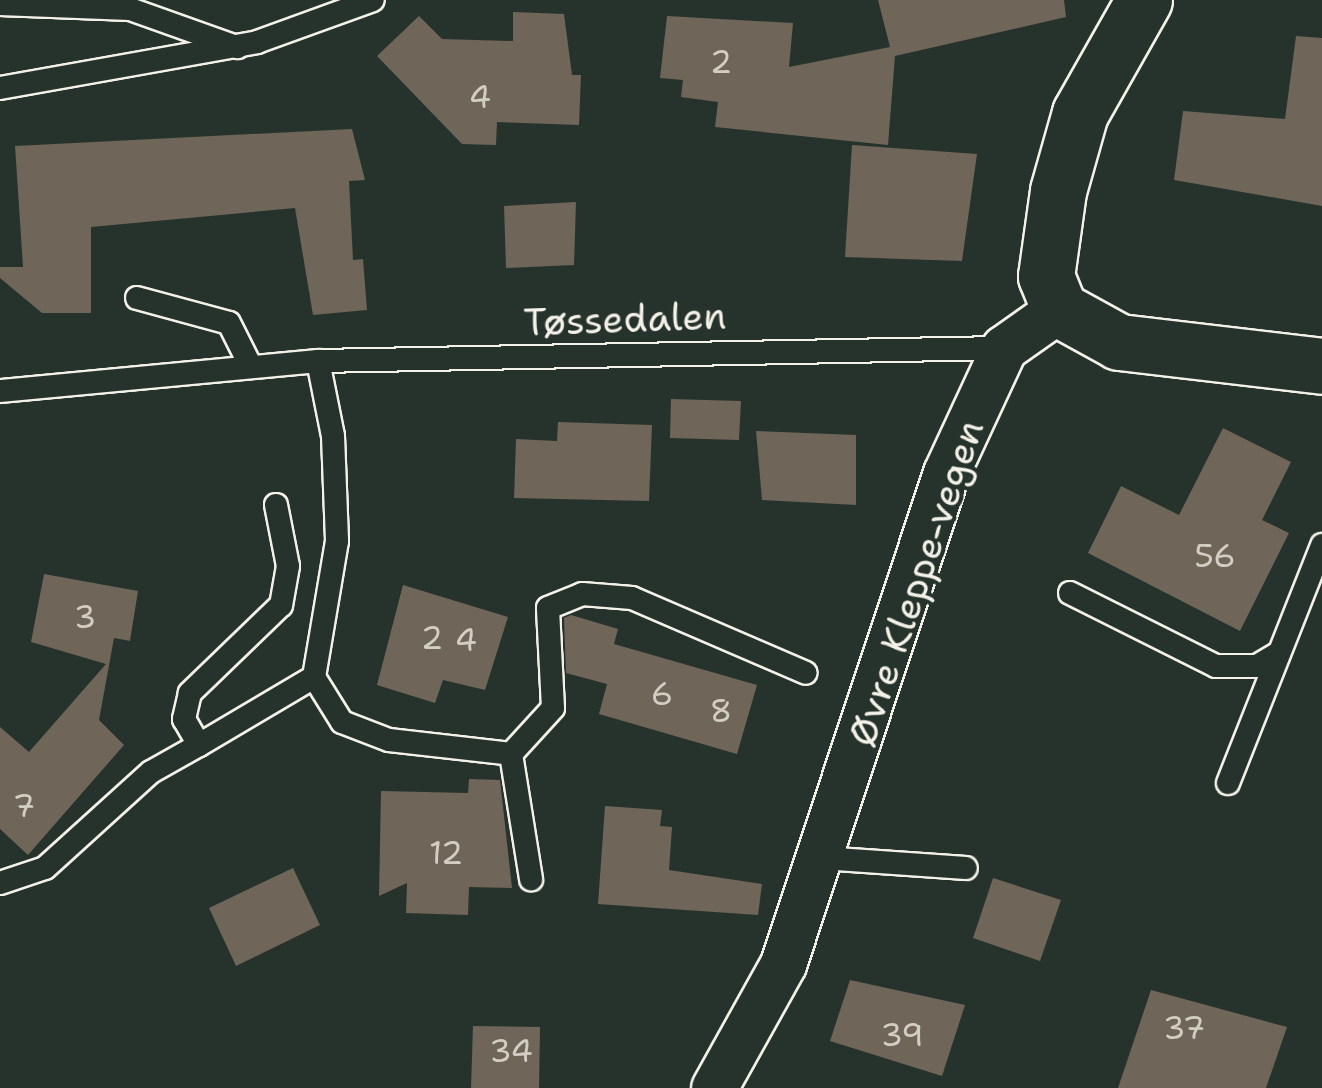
<!DOCTYPE html>
<html>
<head>
<meta charset="utf-8">
<style>
  body { margin:0 }
  #map { position:relative; width:1322px; height:1088px; overflow:hidden; background:#26332d; font-family:"Shantell Sans",sans-serif }
  div>[style] { position:absolute }
  .building>* { inset:0; background:#6f6558 }
  .roads { filter:drop-shadow(2px 0 #f4f1e8) drop-shadow(-2px 0 #f4f1e8) drop-shadow(0 2px #f4f1e8) drop-shadow(0 -2px #f4f1e8) }
  .service>* { height:22px; margin:-11px; padding:0 11px; transform-origin:11px; border-radius:11px; background:#26332d }
  .minor>* { height:45px; margin:-22.5px; padding:0 22.5px; transform-origin:22.5px; border-radius:22.5px; background:#26332d }
  .tertiary>* { height:55px; margin:-27.5px; padding:0 27.5px; transform-origin:27.5px; border-radius:27.5px; background:#26332d }
  span { translate:-50% -50%; white-space:nowrap; text-align:center; line-height:1.15; -webkit-text-stroke:8px #26332d; paint-order:stroke }
  .number-label { font-size:32px; color:#d3cec4 }
  .number-label span { -webkit-text-stroke-width:0 }
  .street-label { font-size:38px; color:#f4f1e8 }
</style>
</head>
<body>
<div id="map">
  <div class="building">
    <div style="clip-path:polygon(878px 0,1064px 0,1066px 17px,895px 56px,888px 145px,715px 127px,718px 102px,681px 97px,683px 80px,660px 78px,667px 16px,793px 23px,789px 67px,890px 47px)"></div>
    <div style="clip-path:polygon(513px 12px,564px 14px,572px 75px,581px 75px,579px 125px,497px 122px,496px 145px,462px 144px,377px 56px,419px 16px,442px 39px,513px 41px)"></div>
    <div style="clip-path:polygon(1296px 36px,1322px 38px,1322px 206px,1174px 180px,1183px 111px,1285px 119px)"></div>
    <div style="clip-path:polygon(352px 129px,365px 180px,349px 181px,353px 260px,363px 259px,367px 310px,313px 315px,295px 208px,91px 227px,91px 313px,42px 313px,0 278px,0 267px,23px 267px,15px 146px)"></div>
    <div style="clip-path:polygon(852px 145px,977px 154px,962px 261px,845px 257px)"></div>
    <div style="clip-path:polygon(576px 202px,574px 265px,506px 268px,504px 206px)"></div>
    <div style="clip-path:polygon(671px 399px,741px 401px,739px 440px,670px 438px)"></div>
    <div style="clip-path:polygon(558px 422px,652px 425px,649px 501px,514px 498px,516px 439px,557px 441px)"></div>
    <div style="clip-path:polygon(1223px 428px,1291px 462px,1262px 520px,1289px 533px,1240px 631px,1088px 553px,1121px 486px,1179px 515px)"></div>
    <div style="clip-path:polygon(756px 431px,856px 435px,856px 505px,762px 500px)"></div>
    <div style="clip-path:polygon(44px 574px,138px 591px,130px 641px,114px 638px,99px 720px,124px 745px,28px 855px,0 829px,0 727px,29px 752px,106px 664px,31px 642px)"></div>
    <div style="clip-path:polygon(403px 585px,508px 617px,485px 690px,443px 680px,435px 703px,377px 685px)"></div>
    <div style="clip-path:polygon(571px 615px,618px 629px,614px 644px,757px 685px,737px 754px,599px 714px,607px 684px,566px 673px,564px 618px)"></div>
    <div style="clip-path:polygon(469px 779px,500px 780px,512px 888px,469px 887px,468px 915px,406px 913px,407px 883px,379px 896px,381px 791px,468px 793px)"></div>
    <div style="clip-path:polygon(605px 806px,662px 810px,660px 826px,672px 827px,669px 870px,762px 884px,758px 915px,598px 904px)"></div>
    <div style="clip-path:polygon(293px 868px,320px 925px,236px 966px,209px 908px)"></div>
    <div style="clip-path:polygon(993px 878px,1061px 900px,1040px 961px,973px 938px)"></div>
    <div style="clip-path:polygon(850px 980px,965px 1005px,942px 1076px,830px 1041px)"></div>
    <div style="clip-path:polygon(1151px 990px,1287px 1027px,1266px 1088px,1118px 1088px)"></div>
    <div style="clip-path:polygon(473px 1026px,540px 1027px,539px 1088px,471px 1088px)"></div>
  </div>
  <div class="roads">
    <div class="service">
      <div style="left:0;top:4px;width:130px;rotate:2.2deg"></div>
      <div style="left:130px;top:9px;width:114px;rotate:19.6deg"></div>
      <div style="left:0;top:88px;width:261px;rotate:-10.1deg"></div>
      <div style="left:257px;top:42px;width:123px;rotate:-19.9deg"></div>
      <div style="left:137px;top:298px;width:95px;rotate:15.2deg"></div>
      <div style="left:229px;top:323px;width:47px;rotate:63.4deg"></div>
      <div style="left:318px;top:361px;width:76px;rotate:78.7deg"></div>
      <div style="left:333px;top:436px;width:105px;rotate:87.8deg"></div>
      <div style="left:337px;top:541px;width:138px;rotate:99.6deg"></div>
      <div style="left:314px;top:677px;width:53px;rotate:58.1deg"></div>
      <div style="left:342px;top:722px;width:50px;rotate:21deg"></div>
      <div style="left:389px;top:740px;width:123px;rotate:6.5deg"></div>
      <div style="left:511px;top:754px;width:62px;rotate:-47.6deg"></div>
      <div style="left:553px;top:708px;width:100px;rotate:-92.9deg"></div>
      <div style="left:548px;top:608px;width:37px;rotate:-22deg"></div>
      <div style="left:582px;top:594px;width:50px;rotate:4.6deg"></div>
      <div style="left:632px;top:598px;width:189px;rotate:23.3deg"></div>
      <div style="left:0;top:391px;width:319px;rotate:-5.4deg"></div>
      <div style="left:318px;top:361px;width:686px;rotate:-1.09deg"></div>
      <div style="left:276px;top:505px;width:62px;rotate:78.9deg"></div>
      <div style="left:288px;top:566px;width:40px;rotate:100deg"></div>
      <div style="left:281px;top:605px;width:127px;rotate:136deg"></div>
      <div style="left:190px;top:693px;width:27px;rotate:103deg"></div>
      <div style="left:184px;top:719px;width:30px;rotate:60deg"></div>
      <div style="left:199px;top:745px;width:134px;rotate:-30.6deg"></div>
      <div style="left:1070px;top:593px;width:163px;rotate:26.6deg"></div>
      <div style="left:1216px;top:666px;width:41px"></div>
      <div style="left:1257px;top:666px;width:26px;rotate:-31deg"></div>
      <div style="left:511px;top:754px;width:127px;rotate:80.9deg"></div>
      <div style="left:1228px;top:783px;width:256px;rotate:-68.4deg"></div>
      <div style="left:822px;top:858px;width:144px;rotate:4deg"></div>
      <div style="left:0;top:883px;width:47px;rotate:-18.4deg"></div>
      <div style="left:45px;top:868px;width:143px;rotate:-42.2deg"></div>
      <div style="left:151px;top:772px;width:55px;rotate:-29.4deg"></div>
    </div>
    <div class="minor">
      <div style="left:714px;top:1088px;width:142px;rotate:-60.9deg"></div>
      <div style="left:783px;top:964px;width:517px;rotate:-71.64deg"></div>
      <div style="left:946px;top:473px;width:138px;rotate:-65.1deg"></div>
      <div style="left:1004px;top:348px;width:67px;rotate:-35.3deg"></div>
    </div>
    <div class="tertiary">
      <div style="left:1144px;top:0;width:130px;rotate:119.5deg"></div>
      <div style="left:1080px;top:113px;width:81px;rotate:105.8deg"></div>
      <div style="left:1058px;top:191px;width:86px;rotate:98deg"></div>
      <div style="left:1046px;top:276px;width:35px;rotate:68deg"></div>
      <div style="left:1059px;top:309px;width:68px;rotate:28.8deg"></div>
      <div style="left:1119px;top:342px;width:204px;rotate:6.7deg"></div>
    </div>
  </div>
  <div class="number-label">
    <span style="left:721px;top:62px">2</span>
    <span style="left:480px;top:97px">4</span>
    <span style="left:1215px;top:556px">56</span>
    <span style="left:85px;top:617px">3</span>
    <span style="left:432px;top:638px">2</span>
    <span style="left:466px;top:640px">4</span>
    <span style="left:662px;top:694px">6</span>
    <span style="left:721px;top:711px">8</span>
    <span style="left:24px;top:806px">7</span>
    <span style="left:446px;top:853px">12</span>
    <span style="left:1184px;top:1028px">37</span>
    <span style="left:902px;top:1035px">39</span>
    <span style="left:511px;top:1051px">34</span>
  </div>
  <div class="street-label">
    <span style="left:625px;top:319px;rotate:-2deg">Tøssedalen</span>
    <span style="left:916px;top:583px;rotate:-71deg">Øvre Kleppe-vegen</span>
  </div>
</div>
</body>
</html>
